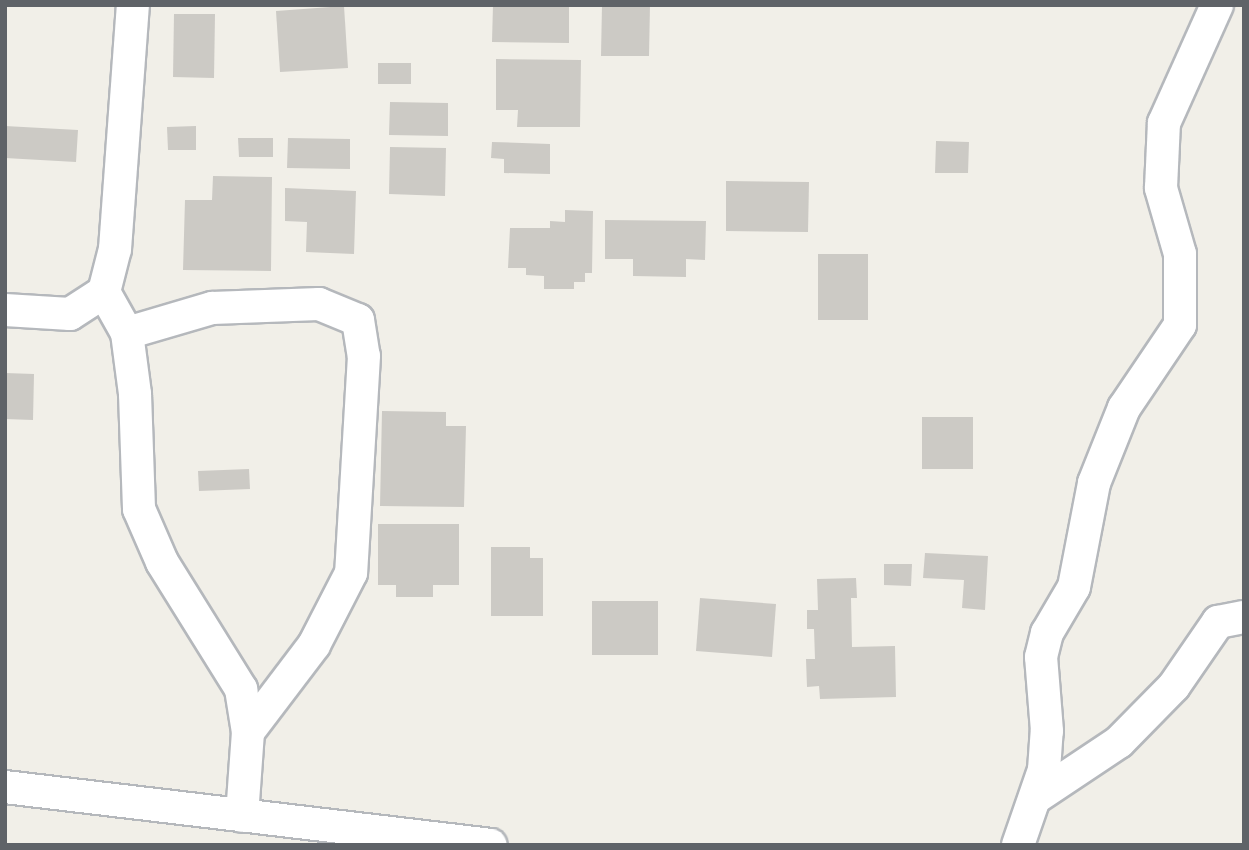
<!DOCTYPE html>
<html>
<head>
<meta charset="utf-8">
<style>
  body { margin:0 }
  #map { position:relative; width:1249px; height:850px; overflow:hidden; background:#f1efe8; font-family:"Noto Sans",sans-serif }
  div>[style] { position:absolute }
  .building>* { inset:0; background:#cccac5 }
  .roads { filter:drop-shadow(2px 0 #b5b8bc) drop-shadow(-2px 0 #b5b8bc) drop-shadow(0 2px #b5b8bc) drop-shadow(0 -2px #b5b8bc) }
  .minor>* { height:32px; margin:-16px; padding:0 16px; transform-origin:16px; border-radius:16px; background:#fff }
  span { translate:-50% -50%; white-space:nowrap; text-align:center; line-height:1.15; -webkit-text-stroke:7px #fff; paint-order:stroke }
  .frame { position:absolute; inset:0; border:7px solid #5f6368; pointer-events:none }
</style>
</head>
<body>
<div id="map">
  <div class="building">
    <div style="clip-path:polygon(493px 5px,569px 5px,569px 43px,492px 42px)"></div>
    <div style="clip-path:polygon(602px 5px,650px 5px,649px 56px,601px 56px)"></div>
    <div style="clip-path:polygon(344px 6px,348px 68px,280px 72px,276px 11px)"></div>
    <div style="clip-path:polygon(174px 14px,215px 14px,214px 78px,173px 77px)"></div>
    <div style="clip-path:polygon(496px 59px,581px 60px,580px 127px,517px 127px,518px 110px,496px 110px)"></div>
    <div style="clip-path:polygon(378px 63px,411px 63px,411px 84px,378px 84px)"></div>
    <div style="clip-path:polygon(390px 102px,448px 103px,448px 136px,389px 135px)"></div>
    <div style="clip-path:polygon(5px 126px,78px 130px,76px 162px,5px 158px)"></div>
    <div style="clip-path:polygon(196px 126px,196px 150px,168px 150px,167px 127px)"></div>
    <div style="clip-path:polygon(238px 138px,273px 138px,273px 157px,239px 157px)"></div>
    <div style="clip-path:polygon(288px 138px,350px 139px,350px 169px,287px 168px)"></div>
    <div style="clip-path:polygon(936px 141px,969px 142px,968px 173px,935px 173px)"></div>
    <div style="clip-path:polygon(492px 142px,550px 144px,550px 174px,504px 173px,504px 159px,491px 158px)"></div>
    <div style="clip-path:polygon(390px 147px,446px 148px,445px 196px,389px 194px)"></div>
    <div style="clip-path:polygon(213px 176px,272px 177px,271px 271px,183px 270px,185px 200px,212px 200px)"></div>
    <div style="clip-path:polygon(726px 181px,809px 182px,808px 232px,726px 231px)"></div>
    <div style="clip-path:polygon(285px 188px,356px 191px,354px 254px,306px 252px,307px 222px,285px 221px)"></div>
    <div style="clip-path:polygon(565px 210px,593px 211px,592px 273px,585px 273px,585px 282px,574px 282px,574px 289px,544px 289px,544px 276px,526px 275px,526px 268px,508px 268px,510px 228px,550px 228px,550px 221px,565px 222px)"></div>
    <div style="clip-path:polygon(605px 220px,706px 221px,705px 260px,686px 259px,686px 277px,633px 276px,633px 259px,605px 259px)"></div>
    <div style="clip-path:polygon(818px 254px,868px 254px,868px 320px,818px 320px)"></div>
    <div style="clip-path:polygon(5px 373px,34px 374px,33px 420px,5px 419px)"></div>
    <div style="clip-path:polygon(382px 411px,446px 412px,446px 426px,466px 426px,464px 507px,380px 506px)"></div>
    <div style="clip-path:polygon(922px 417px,973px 417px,973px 469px,922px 469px)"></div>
    <div style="clip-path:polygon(249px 469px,250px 489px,199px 491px,198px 471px)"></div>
    <div style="clip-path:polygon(378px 524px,459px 524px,459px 585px,433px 585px,433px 597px,396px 597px,396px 585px,378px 585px)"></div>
    <div style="clip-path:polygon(491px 547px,530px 547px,530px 558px,543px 558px,543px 616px,491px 616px)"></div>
    <div style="clip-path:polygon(925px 553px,988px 556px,985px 610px,962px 608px,964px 580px,923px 578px)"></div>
    <div style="clip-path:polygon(884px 564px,912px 564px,911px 586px,884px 585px)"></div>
    <div style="clip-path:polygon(856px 578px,857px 598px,851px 598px,852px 647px,895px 646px,896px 697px,820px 699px,819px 686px,807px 687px,806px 659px,815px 659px,814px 629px,807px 629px,807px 610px,818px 610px,817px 579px)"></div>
    <div style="clip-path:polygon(700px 598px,776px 604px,772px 657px,696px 651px)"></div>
    <div style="clip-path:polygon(592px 601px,658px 601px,658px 655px,592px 655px)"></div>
  </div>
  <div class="roads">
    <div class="minor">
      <div style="left:104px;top:292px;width:47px;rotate:60.7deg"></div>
      <div style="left:127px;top:333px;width:62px;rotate:82.5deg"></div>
      <div style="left:135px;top:394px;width:115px;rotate:88deg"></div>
      <div style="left:139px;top:509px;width:58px;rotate:66.5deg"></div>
      <div style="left:162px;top:562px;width:150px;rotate:58.1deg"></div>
      <div style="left:241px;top:689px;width:44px;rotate:80.8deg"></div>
      <div style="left:248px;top:732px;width:84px;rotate:94.1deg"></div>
      <div style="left:5px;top:310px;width:65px;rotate:3.5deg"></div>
      <div style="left:70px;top:314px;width:40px;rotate:-32.9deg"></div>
      <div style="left:104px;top:292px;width:44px;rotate:-75.7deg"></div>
      <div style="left:115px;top:249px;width:245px;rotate:-85.8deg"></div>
      <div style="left:127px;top:333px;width:89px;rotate:-16.4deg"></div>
      <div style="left:212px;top:308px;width:107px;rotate:-2.1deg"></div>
      <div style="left:319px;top:304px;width:42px;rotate:22.3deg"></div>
      <div style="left:358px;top:320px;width:36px;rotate:81deg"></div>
      <div style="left:364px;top:356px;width:217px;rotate:93.4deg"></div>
      <div style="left:351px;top:573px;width:81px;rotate:117.2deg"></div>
      <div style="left:314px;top:645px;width:109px;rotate:127.2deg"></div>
      <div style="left:5px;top:787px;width:489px;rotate:6.8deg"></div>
      <div style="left:1035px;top:798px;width:101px;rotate:-33.7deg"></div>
      <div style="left:1119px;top:742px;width:78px;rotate:-45.5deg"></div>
      <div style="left:1174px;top:686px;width:78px;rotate:-55.5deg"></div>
      <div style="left:1218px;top:622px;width:26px;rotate:-11deg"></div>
      <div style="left:1018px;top:845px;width:79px;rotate:-70.9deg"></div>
      <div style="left:1044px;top:770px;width:39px;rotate:-86deg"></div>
      <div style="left:1047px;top:731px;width:74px;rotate:-94.6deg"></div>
      <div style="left:1041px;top:657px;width:25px;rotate:-76deg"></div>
      <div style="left:1047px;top:633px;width:53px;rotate:-59.6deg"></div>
      <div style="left:1074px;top:587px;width:106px;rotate:-79.1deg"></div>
      <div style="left:1094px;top:483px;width:81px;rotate:-68.2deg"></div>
      <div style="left:1124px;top:408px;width:100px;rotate:-56deg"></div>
      <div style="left:1180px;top:325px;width:71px;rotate:-90deg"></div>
      <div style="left:1180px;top:254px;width:69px;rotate:-106.1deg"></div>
      <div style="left:1161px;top:188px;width:65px;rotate:-87.4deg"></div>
      <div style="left:1164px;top:123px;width:129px;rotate:-65.8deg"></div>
    </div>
  </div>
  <div class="frame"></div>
</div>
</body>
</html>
